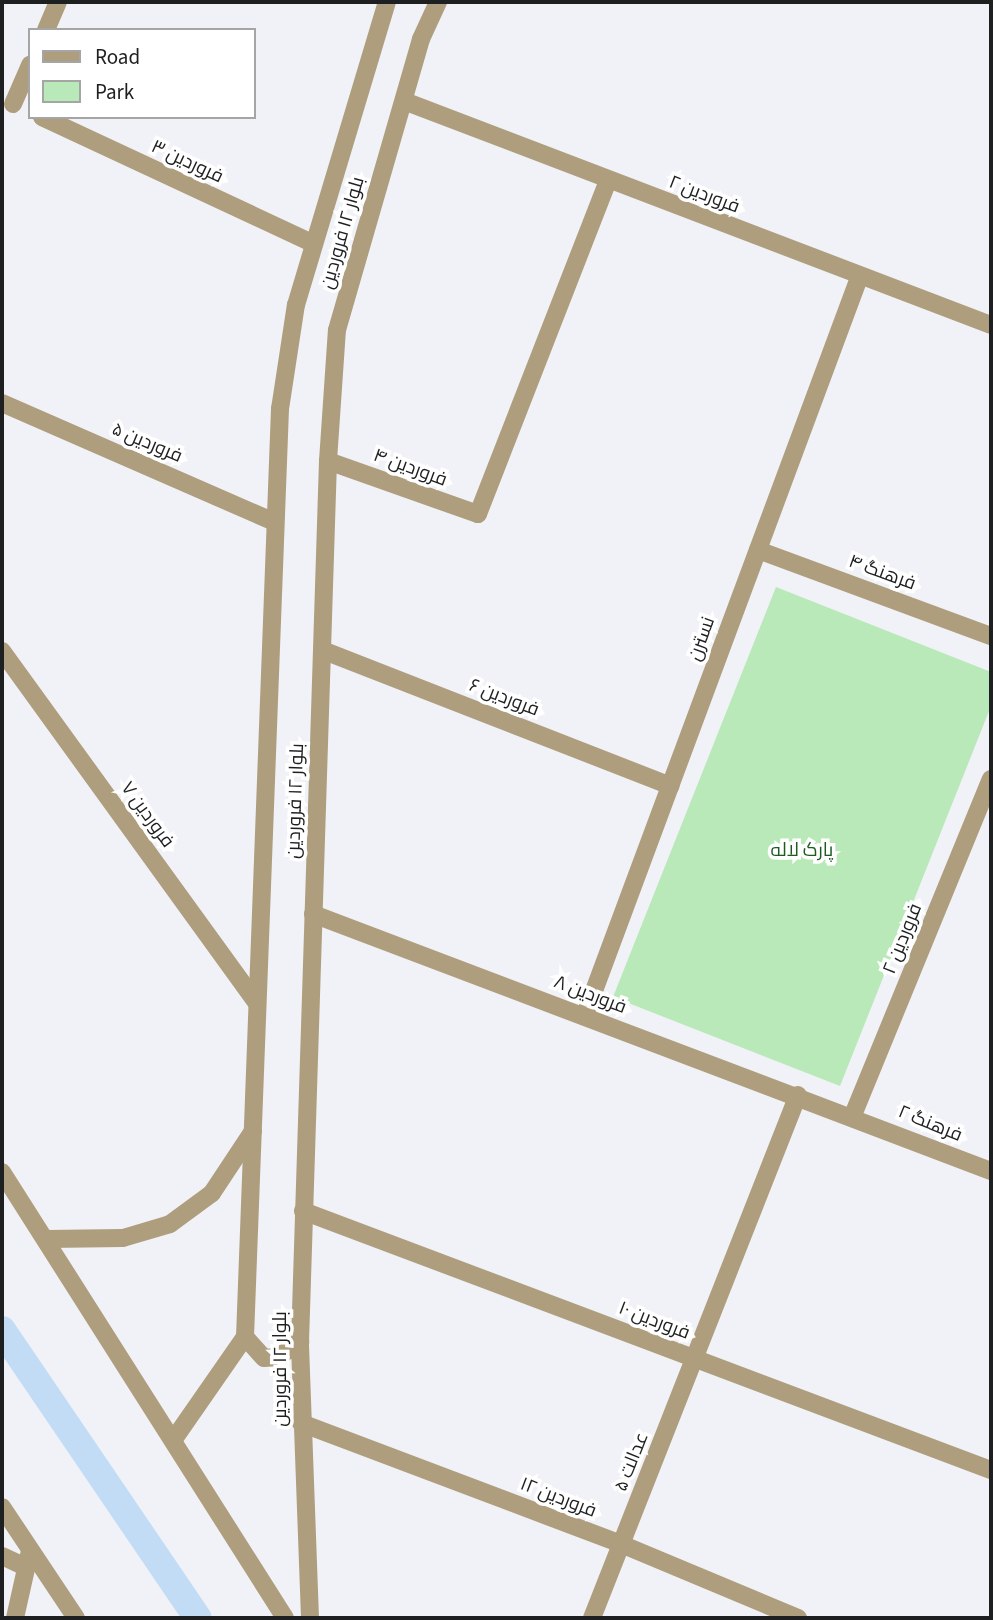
<!DOCTYPE html>
<html>
<head>
<meta charset="utf-8">
<style>
  body { margin:0 }
  #map { position:relative; width:993px; height:1620px; overflow:hidden; background:#f0f2f7; font-family:"Source Sans 3",Cairo,sans-serif }
  div>[style] { position:absolute }
  .green>* { inset:0; background:#b9e9b8 }
  .canal>* { height:28px; margin:-14px; padding:0 14px; transform-origin:14px; border-radius:14px; background:#c1dcf4 }
  .minor>* { height:18px; margin:-9px; padding:0 9px; transform-origin:9px; border-radius:9px; background:#ae9e7d }
  span { translate:-50% -50%; white-space:nowrap; text-align:center; line-height:1.15; -webkit-text-stroke:7px #fff; paint-order:stroke }
  .street-label { font-size:19px; color:#1e1f20 }
  .park-label { font-size:19px; color:#1c5c21 }
  .frame { position:absolute; inset:0; border:4px solid #1e1f20; pointer-events:none }
  .legend { position:absolute; left:28px; top:28px; width:228px; height:91px; box-sizing:border-box; background:#fff; border:2px solid #a5a5a6; margin:0; padding:9px 12px; list-style:none; font-size:21px; color:#1e1f20 }
  .legend li { display:flex; align-items:center; gap:14px; height:35px }
  .legend b { width:35px; border:2px solid #a5a5a6 }
</style>
</head>
<body>
<div id="map">
  <div class="green">
    <div style="clip-path:polygon(776px 587px,991px 672px,991px 706px,840px 1086px,613px 997px)"></div>
  </div>
  <div class="canal">
    <div style="left:2px;top:1330px;width:348px;rotate:55.8deg"></div>
  </div>
  <div class="minor">
    <div style="left:46px;top:30px;width:30px;rotate:-67deg"></div>
    <div style="left:404px;top:101px;width:628px;rotate:20.89deg"></div>
    <div style="left:13px;top:104px;width:43px;rotate:-66.4deg"></div>
    <div style="left:42px;top:117px;width:300px;rotate:25deg"></div>
    <div style="left:2px;top:403px;width:298px;rotate:23.6deg"></div>
    <div style="left:328px;top:461px;width:159px;rotate:19.5deg"></div>
    <div style="left:478px;top:514px;width:358px;rotate:-68.7deg"></div>
    <div style="left:758px;top:550px;width:248px;rotate:20.3deg"></div>
    <div style="left:322px;top:650px;width:374px;rotate:21.3deg"></div>
    <div style="left:2px;top:651px;width:435px;rotate:54.1deg"></div>
    <div style="left:313px;top:914px;width:725px;rotate:20.76deg"></div>
    <div style="left:585px;top:1015px;width:786px;rotate:-69.61deg"></div>
    <div style="left:853px;top:1115px;width:363px;rotate:-67.7deg"></div>
    <div style="left:2px;top:1172px;width:528px;rotate:57.6deg"></div>
    <div style="left:303px;top:1211px;width:735px;rotate:20.63deg"></div>
    <div style="left:47px;top:1239px;width:76px;rotate:-0.8deg"></div>
    <div style="left:123px;top:1238px;width:49px;rotate:-16.6deg"></div>
    <div style="left:170px;top:1224px;width:52px;rotate:-36.4deg"></div>
    <div style="left:212px;top:1193px;width:74px;rotate:-56.5deg"></div>
    <div style="left:245px;top:1337px;width:28px;rotate:48deg"></div>
    <div style="left:264px;top:1358px;width:14px;rotate:-4deg"></div>
    <div style="left:278px;top:1357px;width:27px;rotate:-34deg"></div>
    <div style="left:301px;top:1423px;width:342px;rotate:20.7deg"></div>
    <div style="left:621px;top:1544px;width:192px;rotate:22.7deg"></div>
    <div style="left:174px;top:1439px;width:124px;rotate:-55.2deg"></div>
    <div style="left:245px;top:1337px;width:929px;rotate:-87.84deg"></div>
    <div style="left:280px;top:409px;width:105px;rotate:-81.3deg"></div>
    <div style="left:296px;top:305px;width:316px;rotate:-73.3deg"></div>
    <div style="left:2px;top:1507px;width:133px;rotate:56.3deg"></div>
    <div style="left:2px;top:1556px;width:26px;rotate:25deg"></div>
    <div style="left:15px;top:1618px;width:69px;rotate:-77.4deg"></div>
    <div style="left:310px;top:1618px;width:276px;rotate:-92.1deg"></div>
    <div style="left:300px;top:1342px;width:881px;rotate:-88.18deg"></div>
    <div style="left:328px;top:461px;width:131px;rotate:-86.1deg"></div>
    <div style="left:337px;top:330px;width:303px;rotate:-73.9deg"></div>
    <div style="left:421px;top:39px;width:41px;rotate:-65.3deg"></div>
    <div style="left:592px;top:1618px;width:562px;rotate:-68.5deg"></div>
  </div>
  <div class="street-label">
    <span style="left:187px;top:162px;rotate:25deg">فروردین ۳</span>
    <span style="left:704px;top:195px;rotate:21deg">فروردین ۲</span>
    <span style="left:343px;top:233px;rotate:-74deg">بلوار ۱۲ فروردین</span>
    <span style="left:147px;top:443px;rotate:23deg">فروردین ۵</span>
    <span style="left:410px;top:468px;rotate:20deg">فروردین ۴</span>
    <span style="left:882px;top:573px;rotate:20deg">۴ فرهنگ</span>
    <span style="left:702px;top:639px;rotate:-70deg">نسترن</span>
    <span style="left:504px;top:698px;rotate:21deg">فروردین ۶</span>
    <span style="left:296px;top:801px;rotate:-88deg">بلوار ۱۲ فروردین</span>
    <span style="left:147px;top:815px;rotate:54deg">فروردین ۷</span>
    <span style="left:903px;top:939px;rotate:-68deg">فروردین ۲</span>
    <span style="left:590px;top:995px;rotate:21deg">فروردین ۸</span>
    <span style="left:930px;top:1124px;rotate:22deg">فرهنگ ۲</span>
    <span style="left:654px;top:1321px;rotate:21deg">فروردین ۱۰</span>
    <span style="left:281px;top:1369px;rotate:-90deg">بلوار ۱۲ فروردین</span>
    <span style="left:632px;top:1462px;rotate:-68deg">عدالت ۵</span>
    <span style="left:558px;top:1498px;rotate:21deg">فروردین ۱۲</span>
  </div>
  <div class="park-label">
    <span style="left:802px;top:851px">پارک لاله</span>
  </div>
  <div class="frame"></div>
  <ul class="legend">
  <li><b style="height:9px;background:#ae9e7d"></b>Road</li>
  <li><b style="height:19px;background:#b9e9b8"></b>Park</li>
  </ul>
</div>
</body>
</html>
